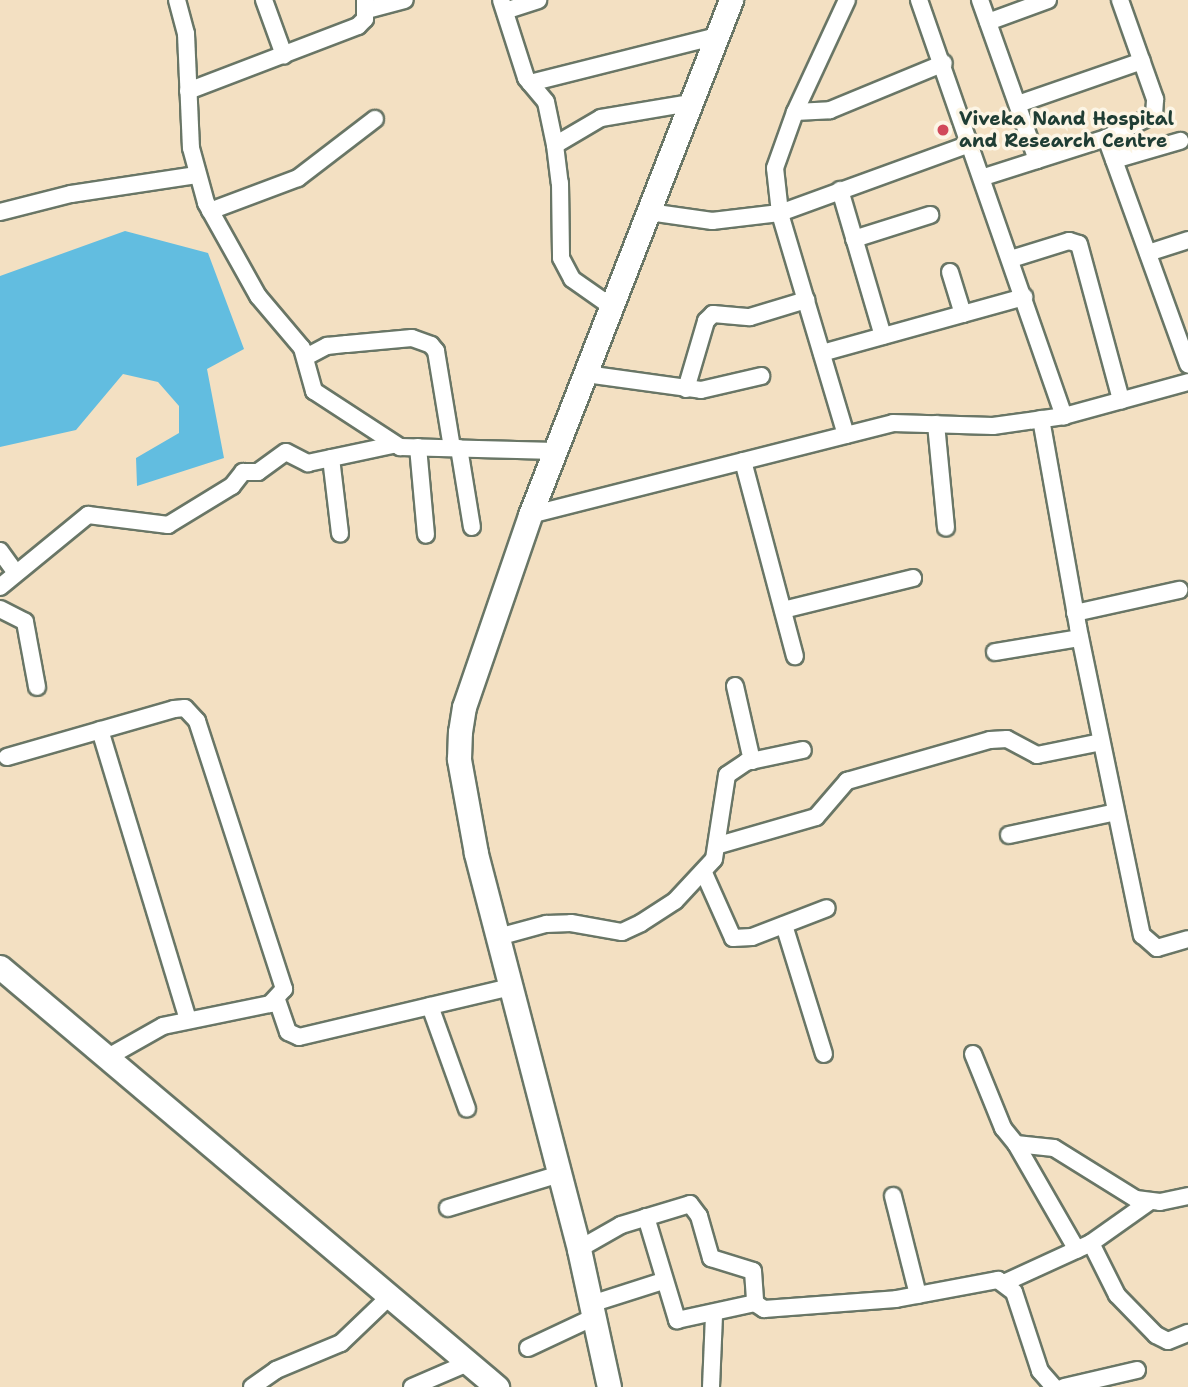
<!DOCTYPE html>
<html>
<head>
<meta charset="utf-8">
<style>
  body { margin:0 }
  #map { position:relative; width:1188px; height:1387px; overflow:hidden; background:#f3e0c2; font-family:"Shantell Sans",sans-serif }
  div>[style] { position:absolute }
  .water>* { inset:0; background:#62bde0 }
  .roads { filter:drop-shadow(2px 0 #697666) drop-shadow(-2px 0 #697666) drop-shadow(0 2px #697666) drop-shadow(0 -2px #697666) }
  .street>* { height:16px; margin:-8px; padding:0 8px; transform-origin:8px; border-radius:8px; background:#fff }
  .secondary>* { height:23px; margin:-11.5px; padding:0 11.5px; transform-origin:11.5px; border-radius:11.5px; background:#fff }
  .dots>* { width:19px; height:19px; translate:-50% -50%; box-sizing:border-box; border:4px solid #fcf5e5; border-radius:50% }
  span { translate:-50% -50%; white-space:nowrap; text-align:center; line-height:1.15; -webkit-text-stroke:7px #fcf5e5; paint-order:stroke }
  .poi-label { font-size:19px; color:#1f3d34; font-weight:700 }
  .left { translate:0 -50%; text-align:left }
</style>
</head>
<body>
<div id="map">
  <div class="water">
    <div style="clip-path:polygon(125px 231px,208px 253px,244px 349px,207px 369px,224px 458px,137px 486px,136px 458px,179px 433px,179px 406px,158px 382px,123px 374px,76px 430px,0 447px,0 276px)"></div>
  </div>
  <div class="roads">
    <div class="street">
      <div style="left:177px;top:0;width:35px;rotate:75deg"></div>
      <div style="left:186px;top:34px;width:114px;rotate:87.5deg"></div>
      <div style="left:191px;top:148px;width:57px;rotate:74.7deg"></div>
      <div style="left:206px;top:203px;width:107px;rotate:60.8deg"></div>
      <div style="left:258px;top:296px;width:68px;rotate:49.8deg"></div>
      <div style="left:302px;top:348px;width:45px;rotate:74.4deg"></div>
      <div style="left:314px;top:391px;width:103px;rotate:33.1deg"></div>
      <div style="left:400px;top:447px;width:156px;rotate:1.5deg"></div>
      <div style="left:264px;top:0;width:59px;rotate:70deg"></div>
      <div style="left:501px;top:0;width:82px;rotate:72.2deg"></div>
      <div style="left:526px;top:78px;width:31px;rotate:50deg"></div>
      <div style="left:546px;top:102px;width:44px;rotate:78.2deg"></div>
      <div style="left:555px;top:145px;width:53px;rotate:-30.4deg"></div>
      <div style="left:601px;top:118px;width:91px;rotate:-9.5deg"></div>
      <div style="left:919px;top:0;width:441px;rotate:70.8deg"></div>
      <div style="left:980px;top:0;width:170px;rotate:70.4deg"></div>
      <div style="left:367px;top:10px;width:39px;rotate:-15deg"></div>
      <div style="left:505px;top:11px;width:35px;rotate:-18deg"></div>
      <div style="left:988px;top:22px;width:64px;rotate:-20.1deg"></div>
      <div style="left:530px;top:83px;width:193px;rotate:-14.1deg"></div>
      <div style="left:188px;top:91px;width:182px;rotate:-20.9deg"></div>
      <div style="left:358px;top:26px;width:10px;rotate:-45deg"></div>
      <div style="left:365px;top:19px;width:19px;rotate:-90deg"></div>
      <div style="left:1018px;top:104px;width:131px;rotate:-19.1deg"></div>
      <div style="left:795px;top:112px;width:123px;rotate:-65.1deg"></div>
      <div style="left:1106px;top:138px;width:241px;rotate:70.1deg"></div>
      <div style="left:555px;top:145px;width:38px;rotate:83deg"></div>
      <div style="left:560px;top:183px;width:75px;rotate:89.2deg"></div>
      <div style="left:561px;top:258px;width:24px;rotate:62deg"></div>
      <div style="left:572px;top:279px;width:49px;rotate:35deg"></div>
      <div style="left:1114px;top:160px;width:69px;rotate:-16.1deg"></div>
      <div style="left:984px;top:177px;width:128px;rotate:-17.7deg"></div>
      <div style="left:1106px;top:138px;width:53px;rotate:-25.6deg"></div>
      <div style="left:1154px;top:115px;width:16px;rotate:-86deg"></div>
      <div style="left:1155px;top:99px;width:105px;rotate:-109.5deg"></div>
      <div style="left:840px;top:190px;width:152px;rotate:73.6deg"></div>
      <div style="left:210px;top:211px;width:94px;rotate:-20.6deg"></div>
      <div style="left:298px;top:178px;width:97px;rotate:-37.5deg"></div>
      <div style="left:0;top:212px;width:73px;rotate:-14.2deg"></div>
      <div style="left:71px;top:194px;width:127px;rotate:-8.6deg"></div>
      <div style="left:649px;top:212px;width:64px;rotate:8.1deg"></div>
      <div style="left:712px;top:221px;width:68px;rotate:-6.7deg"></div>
      <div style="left:780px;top:213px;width:204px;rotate:-20deg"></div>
      <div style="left:854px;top:239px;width:80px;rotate:-17.5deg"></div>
      <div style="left:1148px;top:253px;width:42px;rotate:-18deg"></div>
      <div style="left:1011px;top:259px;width:61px;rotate:-17.2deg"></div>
      <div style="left:1069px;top:241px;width:10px;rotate:17deg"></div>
      <div style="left:1079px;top:244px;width:162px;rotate:74.9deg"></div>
      <div style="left:950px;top:272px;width:44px;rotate:72.8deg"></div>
      <div style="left:822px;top:353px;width:210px;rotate:-15.5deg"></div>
      <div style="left:306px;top:357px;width:24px;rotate:-28deg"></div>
      <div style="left:327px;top:346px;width:20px;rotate:-6deg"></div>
      <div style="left:347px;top:344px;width:65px;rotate:-5.3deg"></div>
      <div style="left:412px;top:338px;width:20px;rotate:20deg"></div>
      <div style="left:431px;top:345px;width:8px;rotate:50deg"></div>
      <div style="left:436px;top:351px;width:98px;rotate:80.6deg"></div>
      <div style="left:586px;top:374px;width:116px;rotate:7.9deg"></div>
      <div style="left:701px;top:390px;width:62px;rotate:-13.1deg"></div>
      <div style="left:686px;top:389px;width:71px;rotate:-73.6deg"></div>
      <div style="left:706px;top:321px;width:10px;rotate:-45deg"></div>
      <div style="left:713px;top:314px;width:37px;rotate:5deg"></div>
      <div style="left:750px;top:317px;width:59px;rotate:-16.9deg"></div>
      <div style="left:1041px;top:419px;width:211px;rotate:79.9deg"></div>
      <div style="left:1078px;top:627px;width:315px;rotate:78.3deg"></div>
      <div style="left:1142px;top:935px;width:20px;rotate:41deg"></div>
      <div style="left:1157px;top:948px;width:32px;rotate:-16deg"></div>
      <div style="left:936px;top:424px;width:104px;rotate:84.5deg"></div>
      <div style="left:846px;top:435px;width:232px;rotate:-106.6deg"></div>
      <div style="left:780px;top:213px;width:45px;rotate:-96.3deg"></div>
      <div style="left:775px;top:168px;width:59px;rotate:-70.3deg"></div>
      <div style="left:795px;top:112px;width:35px;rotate:-3deg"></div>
      <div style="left:830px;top:110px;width:123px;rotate:-22.4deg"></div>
      <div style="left:418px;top:447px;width:88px;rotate:84.8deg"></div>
      <div style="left:459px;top:448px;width:80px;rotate:80.7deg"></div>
      <div style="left:331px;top:458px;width:76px;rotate:83.2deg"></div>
      <div style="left:743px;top:461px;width:202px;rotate:75.1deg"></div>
      <div style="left:530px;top:515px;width:374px;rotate:-14.2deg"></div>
      <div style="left:893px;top:423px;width:100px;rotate:1.7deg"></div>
      <div style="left:993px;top:426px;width:72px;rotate:-8deg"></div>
      <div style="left:1064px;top:416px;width:129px;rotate:-15.3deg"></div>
      <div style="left:0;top:551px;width:27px;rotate:54deg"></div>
      <div style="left:0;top:587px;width:114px;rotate:-39.3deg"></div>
      <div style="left:88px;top:515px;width:81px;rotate:7.1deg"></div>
      <div style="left:168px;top:525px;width:75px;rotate:-31.4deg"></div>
      <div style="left:232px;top:486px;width:18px;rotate:-52deg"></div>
      <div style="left:243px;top:472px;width:15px"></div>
      <div style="left:258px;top:472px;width:34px;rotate:-36deg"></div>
      <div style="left:286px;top:452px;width:25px;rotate:27deg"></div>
      <div style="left:308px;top:463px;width:87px;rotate:-12deg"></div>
      <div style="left:0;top:609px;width:28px;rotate:27deg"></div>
      <div style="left:25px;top:622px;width:66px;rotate:79.5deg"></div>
      <div style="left:783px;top:610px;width:134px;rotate:-13.8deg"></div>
      <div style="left:1075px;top:613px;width:107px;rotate:-12.5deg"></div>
      <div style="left:995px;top:652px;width:86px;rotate:-9.4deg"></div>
      <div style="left:735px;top:686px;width:77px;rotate:77.2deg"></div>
      <div style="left:100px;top:730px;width:302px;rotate:73.1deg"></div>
      <div style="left:7px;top:757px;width:174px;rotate:-16deg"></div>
      <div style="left:174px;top:709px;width:11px;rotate:-5deg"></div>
      <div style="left:185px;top:708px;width:18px;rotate:47deg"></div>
      <div style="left:197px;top:721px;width:282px;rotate:72deg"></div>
      <div style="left:284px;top:989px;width:21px;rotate:133deg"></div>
      <div style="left:270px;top:1004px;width:109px;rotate:168.4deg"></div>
      <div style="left:163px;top:1026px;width:63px;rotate:150.6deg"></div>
      <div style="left:1009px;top:835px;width:109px;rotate:-12.1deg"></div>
      <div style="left:719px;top:845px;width:101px;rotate:-16.1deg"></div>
      <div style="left:816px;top:817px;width:48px;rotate:-49.3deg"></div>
      <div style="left:847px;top:781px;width:149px;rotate:-16deg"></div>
      <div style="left:990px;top:740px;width:17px;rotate:-3deg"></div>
      <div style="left:1007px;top:739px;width:34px;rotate:28deg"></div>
      <div style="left:1037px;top:755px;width:65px;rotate:-11.5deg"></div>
      <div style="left:704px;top:873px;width:71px;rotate:66deg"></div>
      <div style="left:733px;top:938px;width:19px;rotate:-3deg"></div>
      <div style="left:752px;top:937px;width:80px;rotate:-21.1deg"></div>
      <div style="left:784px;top:925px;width:135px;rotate:72.8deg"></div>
      <div style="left:498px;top:937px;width:50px;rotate:-15.2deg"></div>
      <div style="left:546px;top:924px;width:25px;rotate:-2deg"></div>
      <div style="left:571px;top:923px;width:52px;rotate:10deg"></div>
      <div style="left:622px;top:932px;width:21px;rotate:-25deg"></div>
      <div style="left:641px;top:923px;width:40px;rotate:-32.9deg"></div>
      <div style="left:675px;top:901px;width:57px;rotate:-47.1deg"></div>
      <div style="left:714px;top:859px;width:85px;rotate:-81.2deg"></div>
      <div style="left:727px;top:775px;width:23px;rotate:-34deg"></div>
      <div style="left:746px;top:762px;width:58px;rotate:-11.9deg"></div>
      <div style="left:277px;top:1000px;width:34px;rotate:71deg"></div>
      <div style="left:288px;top:1032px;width:12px;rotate:24deg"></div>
      <div style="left:299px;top:1037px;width:218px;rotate:-13.3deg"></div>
      <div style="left:430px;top:1006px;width:109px;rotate:70.2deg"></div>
      <div style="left:973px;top:1054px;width:80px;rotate:67.9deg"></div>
      <div style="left:1003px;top:1128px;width:21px;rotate:51deg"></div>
      <div style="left:1016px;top:1144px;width:38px;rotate:6deg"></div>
      <div style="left:1054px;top:1148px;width:97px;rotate:31.9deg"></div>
      <div style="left:1136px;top:1199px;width:24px;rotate:7deg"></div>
      <div style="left:1160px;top:1202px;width:29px;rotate:-12deg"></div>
      <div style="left:1016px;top:1144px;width:122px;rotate:60.1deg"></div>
      <div style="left:893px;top:1196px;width:102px;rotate:75.8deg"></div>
      <div style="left:448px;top:1208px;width:117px;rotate:-16.9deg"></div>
      <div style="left:646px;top:1217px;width:108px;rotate:73.2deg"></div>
      <div style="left:677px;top:1320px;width:80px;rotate:-12.3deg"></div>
      <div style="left:1091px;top:1243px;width:58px;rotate:63.4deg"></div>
      <div style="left:1117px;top:1295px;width:56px;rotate:45.7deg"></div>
      <div style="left:1156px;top:1335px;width:13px;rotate:27deg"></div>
      <div style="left:1168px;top:1341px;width:22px;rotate:-22deg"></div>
      <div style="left:579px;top:1249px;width:48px;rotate:-29.7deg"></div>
      <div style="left:621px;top:1225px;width:72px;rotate:-16.9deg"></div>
      <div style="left:690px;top:1204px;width:15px;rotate:53deg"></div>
      <div style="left:699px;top:1216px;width:44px;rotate:74.1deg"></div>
      <div style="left:711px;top:1258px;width:44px;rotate:17.2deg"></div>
      <div style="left:753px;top:1271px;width:32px;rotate:86deg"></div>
      <div style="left:755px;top:1303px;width:11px;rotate:34deg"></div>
      <div style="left:764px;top:1309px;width:132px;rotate:-4.3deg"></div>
      <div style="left:896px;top:1299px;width:104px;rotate:-10.6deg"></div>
      <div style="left:998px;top:1280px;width:20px;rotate:37deg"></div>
      <div style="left:1014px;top:1292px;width:83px;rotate:71.8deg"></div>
      <div style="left:1040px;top:1371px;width:21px;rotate:49deg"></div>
      <div style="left:1006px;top:1282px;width:94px;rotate:-24.6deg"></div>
      <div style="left:1091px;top:1243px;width:71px;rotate:-35.3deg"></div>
      <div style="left:591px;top:1304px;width:76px;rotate:-17.7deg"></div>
      <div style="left:528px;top:1348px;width:73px;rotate:-25.2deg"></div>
      <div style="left:252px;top:1387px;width:29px;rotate:-35deg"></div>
      <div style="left:276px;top:1370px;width:70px;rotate:-22.6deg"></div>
      <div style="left:341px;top:1343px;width:68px;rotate:-43.8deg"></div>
      <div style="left:412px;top:1387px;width:61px;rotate:-23.2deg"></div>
      <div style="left:711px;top:1387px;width:73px;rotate:-87.6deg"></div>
      <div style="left:1064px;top:1387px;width:75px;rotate:-13.1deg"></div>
    </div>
    <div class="secondary">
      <div style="left:0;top:967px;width:651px;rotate:40.2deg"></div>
      <div style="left:609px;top:1387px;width:141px;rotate:-102.3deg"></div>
      <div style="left:579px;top:1249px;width:409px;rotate:-104.6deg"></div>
      <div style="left:476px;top:853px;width:96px;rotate:-100.3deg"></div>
      <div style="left:459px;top:759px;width:27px;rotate:-88deg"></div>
      <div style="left:460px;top:732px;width:25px;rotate:-81deg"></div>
      <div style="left:464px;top:707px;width:203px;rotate:-71deg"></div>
      <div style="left:530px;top:515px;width:553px;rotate:-68.68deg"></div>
    </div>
  </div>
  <div class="dots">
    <div style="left:943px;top:130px;background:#d1495b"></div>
  </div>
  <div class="poi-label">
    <span class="left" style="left:959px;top:130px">Viveka Nand Hospital<br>and Research Centre</span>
  </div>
</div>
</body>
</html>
